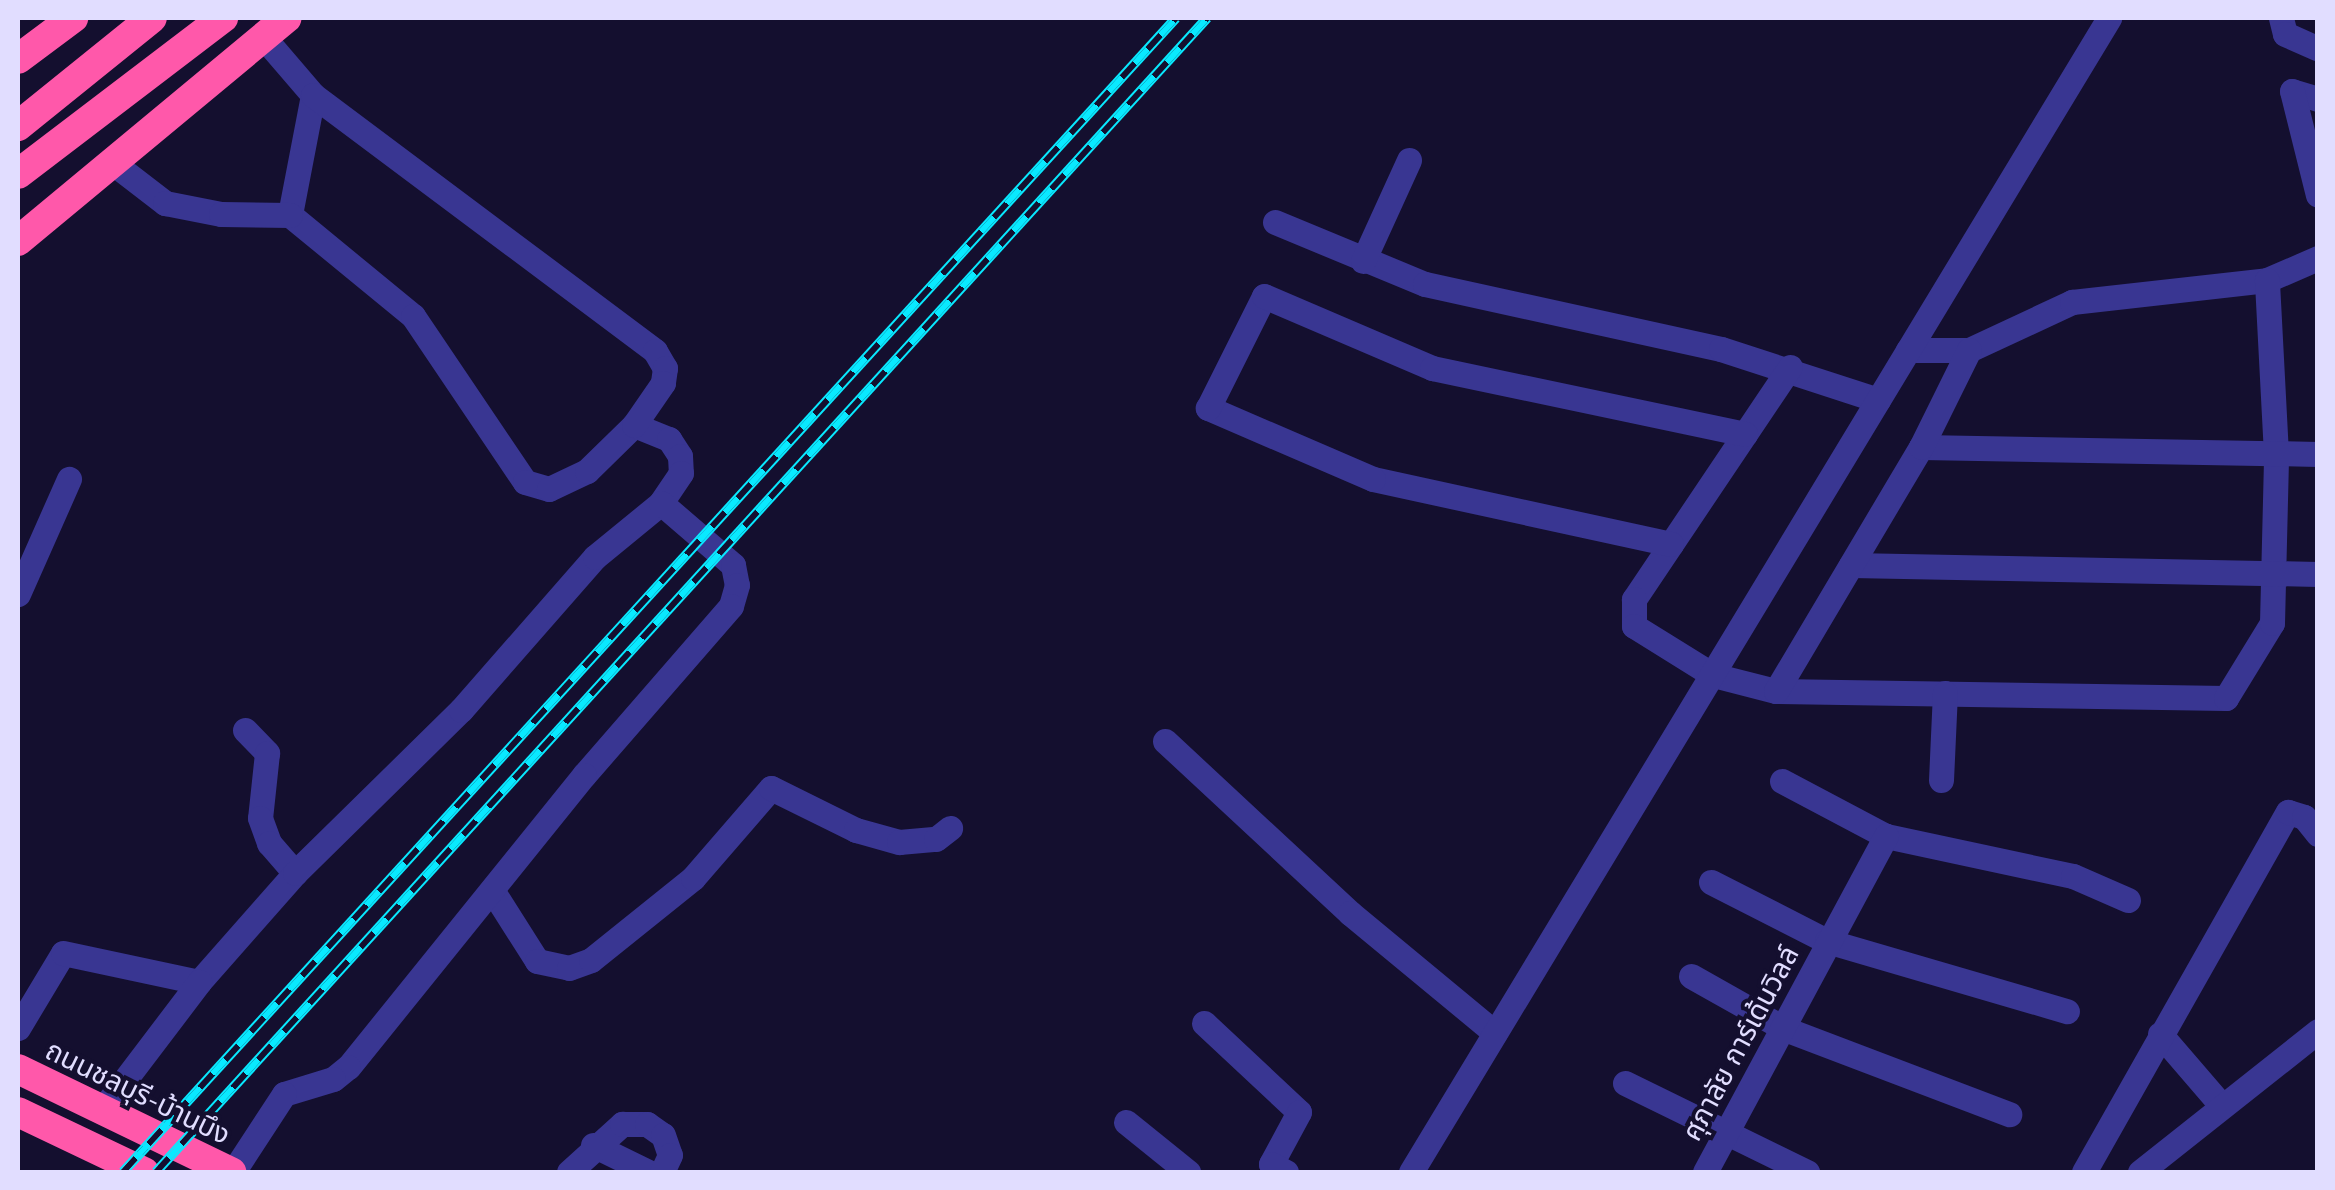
<!DOCTYPE html>
<html>
<head>
<meta charset="utf-8">
<style>
  body { margin:0 }
  #map { position:relative; width:2335px; height:1190px; overflow:hidden; background:#140f2f; font-family:Montserrat,"Noto Sans Thai",sans-serif }
  div>[style] { position:absolute }
  .minor>* { height:25px; margin:-12.5px; padding:0 12.5px; transform-origin:12.5px; border-radius:12.5px; background:#393692 }
  .highway>* { height:30px; margin:-15px; padding:0 15px; transform-origin:15px; border-radius:15px; background:#ff58aa }
  .rail>* { height:10px; margin-top:-5px; transform-origin:0; background:repeating-linear-gradient(90deg,#140f2f 0 19px,#09e9ff 0 38px); box-sizing:border-box; border-block:2px solid #09e9ff }
  span { translate:-50% -50%; white-space:nowrap; text-align:center; line-height:1.15; -webkit-text-stroke:8px #140f2f; paint-order:stroke }
  .street-label { font-size:28px; color:#e1ddff }
  .frame { position:absolute; inset:0; border:20px solid #e1ddff; pointer-events:none }
</style>
</head>
<body>
<div id="map">
  <div class="minor">
    <div style="left:2281px;top:18px;width:16px;rotate:76deg"></div>
    <div style="left:2285px;top:34px;width:36px;rotate:24deg"></div>
    <div style="left:265px;top:39px;width:74px;rotate:49.4deg"></div>
    <div style="left:313px;top:95px;width:122px;rotate:100.9deg"></div>
    <div style="left:290px;top:215px;width:159px;rotate:39.4deg"></div>
    <div style="left:413px;top:316px;width:200px;rotate:56deg"></div>
    <div style="left:525px;top:482px;width:25px;rotate:16deg"></div>
    <div style="left:549px;top:489px;width:42px;rotate:-25.3deg"></div>
    <div style="left:587px;top:471px;width:66px;rotate:-44.4deg"></div>
    <div style="left:634px;top:425px;width:38px;rotate:22deg"></div>
    <div style="left:669px;top:439px;width:20px;rotate:57deg"></div>
    <div style="left:680px;top:456px;width:17px;rotate:87deg"></div>
    <div style="left:681px;top:473px;width:36px;rotate:124deg"></div>
    <div style="left:313px;top:95px;width:427px;rotate:36.8deg"></div>
    <div style="left:655px;top:351px;width:20px;rotate:60deg"></div>
    <div style="left:665px;top:368px;width:15px;rotate:98deg"></div>
    <div style="left:663px;top:383px;width:51px;rotate:124.6deg"></div>
    <div style="left:2318px;top:99px;width:27px;rotate:-163deg"></div>
    <div style="left:2292px;top:91px;width:107px;rotate:76deg"></div>
    <div style="left:113px;top:163px;width:66px;rotate:37.6deg"></div>
    <div style="left:165px;top:203px;width:57px;rotate:11.1deg"></div>
    <div style="left:221px;top:214px;width:69px;rotate:0.8deg"></div>
    <div style="left:1275px;top:222px;width:162px;rotate:22.5deg"></div>
    <div style="left:1425px;top:284px;width:303px;rotate:12.4deg"></div>
    <div style="left:1721px;top:349px;width:165px;rotate:18deg"></div>
    <div style="left:1363px;top:261px;width:111px;rotate:-65.5deg"></div>
    <div style="left:1908px;top:350px;width:61px"></div>
    <div style="left:1969px;top:350px;width:114px;rotate:-25deg"></div>
    <div style="left:2072px;top:302px;width:196px;rotate:-6.4deg"></div>
    <div style="left:2267px;top:280px;width:56px;rotate:-23.3deg"></div>
    <div style="left:1790px;top:367px;width:280px;rotate:123.9deg"></div>
    <div style="left:1634px;top:599px;width:27px;rotate:90deg"></div>
    <div style="left:1634px;top:626px;width:93px;rotate:31.8deg"></div>
    <div style="left:1713px;top:675px;width:65px;rotate:14.3deg"></div>
    <div style="left:1776px;top:691px;width:450px;rotate:0.9deg"></div>
    <div style="left:2226px;top:698px;width:88px;rotate:-58.5deg"></div>
    <div style="left:2272px;top:623px;width:169px;rotate:-88.6deg"></div>
    <div style="left:2276px;top:454px;width:174px;rotate:-93deg"></div>
    <div style="left:1921px;top:447px;width:397px;rotate:1deg"></div>
    <div style="left:1671px;top:544px;width:305px;rotate:-167.7deg"></div>
    <div style="left:1373px;top:479px;width:180px;rotate:-156.7deg"></div>
    <div style="left:1208px;top:408px;width:125px;rotate:-63.4deg"></div>
    <div style="left:1264px;top:296px;width:183px;rotate:23.2deg"></div>
    <div style="left:1432px;top:368px;width:320px;rotate:11.9deg"></div>
    <div style="left:1851px;top:565px;width:467px;rotate:1.1deg"></div>
    <div style="left:18px;top:594px;width:126px;rotate:-66.1deg"></div>
    <div style="left:1776px;top:691px;width:284px;rotate:-59.3deg"></div>
    <div style="left:1921px;top:447px;width:108px;rotate:-63.7deg"></div>
    <div style="left:245px;top:730px;width:32px;rotate:46deg"></div>
    <div style="left:267px;top:753px;width:65px;rotate:96.1deg"></div>
    <div style="left:260px;top:818px;width:27px;rotate:70deg"></div>
    <div style="left:269px;top:843px;width:40px;rotate:49deg"></div>
    <div style="left:1165px;top:741px;width:253px;rotate:42.9deg"></div>
    <div style="left:1350px;top:913px;width:188px;rotate:39.6deg"></div>
    <div style="left:1941px;top:780px;width:87px;rotate:-87.4deg"></div>
    <div style="left:1782px;top:781px;width:118px;rotate:27.9deg"></div>
    <div style="left:1886px;top:836px;width:191px;rotate:12.1deg"></div>
    <div style="left:2073px;top:876px;width:60px;rotate:23.6deg"></div>
    <div style="left:1711px;top:882px;width:130px;rotate:27deg"></div>
    <div style="left:1827px;top:941px;width:250px;rotate:16.3deg"></div>
    <div style="left:492px;top:890px;width:84px;rotate:57.6deg"></div>
    <div style="left:537px;top:961px;width:33px;rotate:12deg"></div>
    <div style="left:569px;top:968px;width:23px;rotate:-20deg"></div>
    <div style="left:591px;top:960px;width:131px;rotate:-38.8deg"></div>
    <div style="left:693px;top:878px;width:119px;rotate:-49.1deg"></div>
    <div style="left:771px;top:788px;width:95px;rotate:26.3deg"></div>
    <div style="left:856px;top:830px;width:45px;rotate:15.6deg"></div>
    <div style="left:899px;top:842px;width:37px;rotate:-5deg"></div>
    <div style="left:936px;top:839px;width:18px;rotate:-38deg"></div>
    <div style="left:1691px;top:976px;width:108px;rotate:29.4deg"></div>
    <div style="left:1785px;top:1029px;width:240px;rotate:20.8deg"></div>
    <div style="left:1204px;top:1023px;width:130px;rotate:43.1deg"></div>
    <div style="left:1299px;top:1112px;width:59px;rotate:118.3deg"></div>
    <div style="left:1271px;top:1164px;width:17px;rotate:28deg"></div>
    <div style="left:18px;top:1028px;width:87px;rotate:-59deg"></div>
    <div style="left:63px;top:953px;width:139px;rotate:12deg"></div>
    <div style="left:199px;top:982px;width:145px;rotate:-48.6deg"></div>
    <div style="left:295px;top:873px;width:233px;rotate:-44.5deg"></div>
    <div style="left:461px;top:710px;width:203px;rotate:-48.8deg"></div>
    <div style="left:595px;top:557px;width:85px;rotate:-39.3deg"></div>
    <div style="left:661px;top:503px;width:95px;rotate:40.7deg"></div>
    <div style="left:733px;top:565px;width:20px;rotate:79deg"></div>
    <div style="left:737px;top:585px;width:22px;rotate:106deg"></div>
    <div style="left:731px;top:606px;width:224px;rotate:131deg"></div>
    <div style="left:584px;top:775px;width:375px;rotate:128.9deg"></div>
    <div style="left:348px;top:1067px;width:19px;rotate:141deg"></div>
    <div style="left:333px;top:1079px;width:51px;rotate:163deg"></div>
    <div style="left:284px;top:1094px;width:93px;rotate:123.2deg"></div>
    <div style="left:2160px;top:1034px;width:95px;rotate:49.3deg"></div>
    <div style="left:1625px;top:1083px;width:203px;rotate:26.1deg"></div>
    <div style="left:102px;top:1110px;width:161px;rotate:-52.8deg"></div>
    <div style="left:1126px;top:1122px;width:80px;rotate:38.9deg"></div>
    <div style="left:593px;top:1145px;width:61px;rotate:26.1deg"></div>
    <div style="left:569px;top:1172px;width:72px;rotate:-42.2deg"></div>
    <div style="left:622px;top:1124px;width:25px"></div>
    <div style="left:647px;top:1124px;width:19px;rotate:35deg"></div>
    <div style="left:663px;top:1135px;width:21px;rotate:71deg"></div>
    <div style="left:670px;top:1155px;width:19px;rotate:115deg"></div>
    <div style="left:1411px;top:1172px;width:1349px;rotate:-58.83deg"></div>
    <div style="left:1705px;top:1172px;width:382px;rotate:-61.7deg"></div>
    <div style="left:2084px;top:1172px;width:414px;rotate:-60.5deg"></div>
    <div style="left:2288px;top:812px;width:17px;rotate:17deg"></div>
    <div style="left:2304px;top:817px;width:22px;rotate:51deg"></div>
    <div style="left:2140px;top:1172px;width:227px;rotate:-38.4deg"></div>
  </div>
  <div class="highway">
    <div style="left:18px;top:59px;width:69px;rotate:-36.7deg"></div>
    <div style="left:18px;top:126px;width:172px;rotate:-38.9deg"></div>
    <div style="left:18px;top:174px;width:258px;rotate:-37.3deg"></div>
    <div style="left:18px;top:241px;width:349px;rotate:-39.7deg"></div>
    <div style="left:18px;top:1069px;width:237px;rotate:25.8deg"></div>
    <div style="left:18px;top:1112px;width:140px;rotate:25.5deg"></div>
  </div>
  <div class="rail">
    <div style="left:123px;top:1172px;width:1562px;rotate:-47.62deg"></div>
    <div style="left:156px;top:1172px;width:1561px;rotate:-47.67deg"></div>
  </div>
  <div class="street-label">
    <span style="left:1740px;top:1043px;rotate:-62deg">ศุภาลัย การ์เด้นวิลล์</span>
    <span style="left:138px;top:1092px;rotate:26deg">ถนนชลบุรี-บ้านบึง</span>
  </div>
  <div class="frame"></div>
</div>
</body>
</html>
